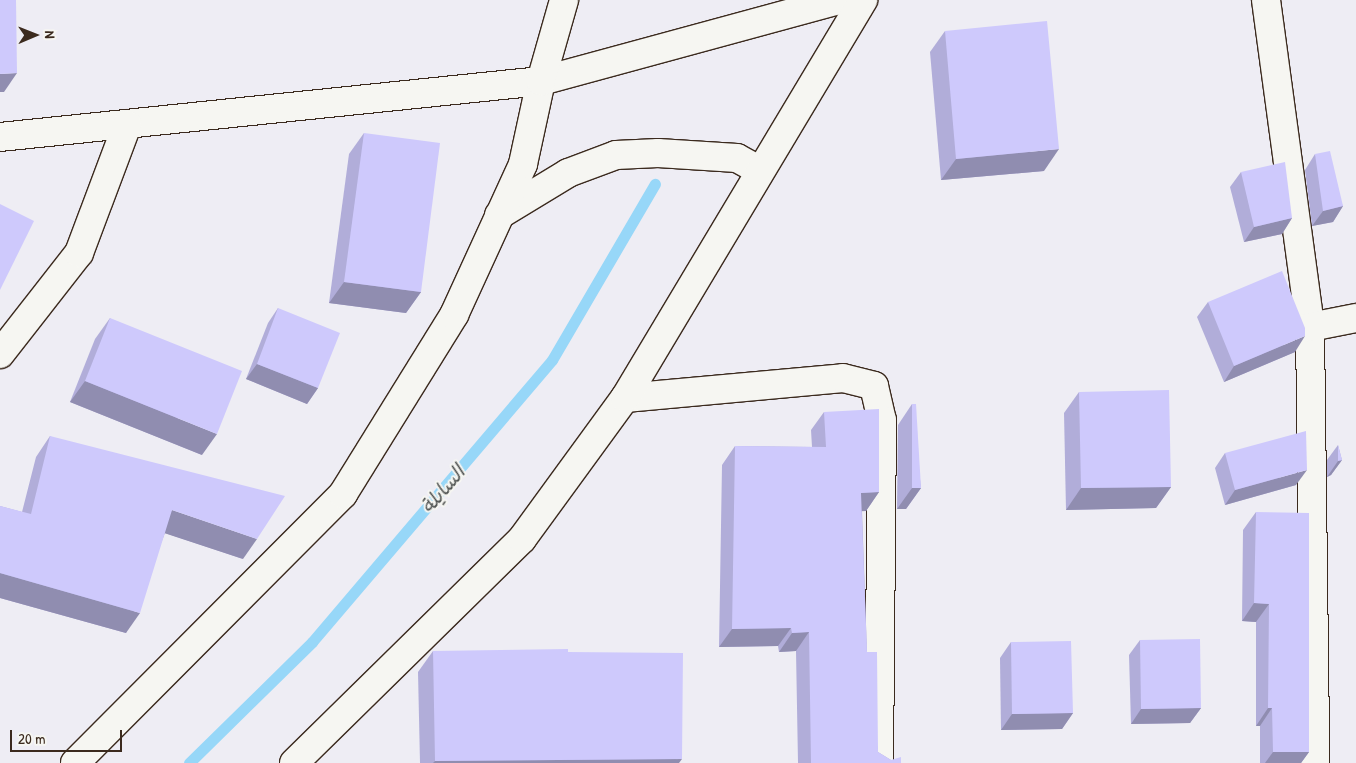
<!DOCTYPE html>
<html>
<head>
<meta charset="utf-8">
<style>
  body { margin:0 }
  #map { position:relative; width:1356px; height:763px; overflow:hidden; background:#eeedf4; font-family:"Patrick Hand","Playpen Sans Arabic",sans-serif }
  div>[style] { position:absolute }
  .stream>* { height:11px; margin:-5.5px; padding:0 5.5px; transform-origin:5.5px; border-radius:5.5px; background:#97d7f8 }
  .roads { filter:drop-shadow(1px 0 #3b2a1e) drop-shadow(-1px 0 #3b2a1e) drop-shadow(0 1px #3b2a1e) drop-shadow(0 -1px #3b2a1e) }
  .minor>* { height:28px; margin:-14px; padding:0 14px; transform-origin:14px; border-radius:14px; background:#f6f6f2 }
  .wall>* { inset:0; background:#b1add9 }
  .shaded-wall>* { inset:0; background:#908db0 }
  .building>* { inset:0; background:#cec9fc }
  span { translate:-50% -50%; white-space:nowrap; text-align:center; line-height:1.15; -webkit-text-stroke:4px #f6f6f2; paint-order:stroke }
  .water-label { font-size:20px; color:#525554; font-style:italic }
  .north { position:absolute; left:10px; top:10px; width:50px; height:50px; -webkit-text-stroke:4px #f6f6f2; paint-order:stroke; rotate:89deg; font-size:14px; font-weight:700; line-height:20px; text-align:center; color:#3b2a1e }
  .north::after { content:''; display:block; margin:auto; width:18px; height:22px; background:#3b2a1e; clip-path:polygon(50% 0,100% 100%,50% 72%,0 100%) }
  .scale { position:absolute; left:10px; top:730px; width:112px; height:22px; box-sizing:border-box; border:2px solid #3b2a1e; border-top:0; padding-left:6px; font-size:15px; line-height:18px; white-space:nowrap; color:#3b2a1e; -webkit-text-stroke:4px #f6f6f2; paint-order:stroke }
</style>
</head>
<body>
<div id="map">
  <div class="stream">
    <div style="left:189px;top:763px;width:173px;rotate:-44.5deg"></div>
    <div style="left:312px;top:642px;width:370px;rotate:-49.6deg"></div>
    <div style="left:552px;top:360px;width:204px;rotate:-59.7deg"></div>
  </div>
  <div class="roads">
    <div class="minor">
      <div style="left:1266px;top:0;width:330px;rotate:82.3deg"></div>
      <div style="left:1310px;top:327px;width:436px;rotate:89.3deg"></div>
      <div style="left:0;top:137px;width:544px;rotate:-5.91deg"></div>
      <div style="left:541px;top:81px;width:310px;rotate:-15.2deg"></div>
      <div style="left:499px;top:215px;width:81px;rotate:-31.3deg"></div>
      <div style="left:568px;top:173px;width:51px;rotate:-20.6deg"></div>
      <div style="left:616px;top:155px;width:42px;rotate:-2.7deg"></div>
      <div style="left:658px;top:153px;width:79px;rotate:3.6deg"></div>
      <div style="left:737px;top:158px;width:26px;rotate:29deg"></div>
      <div style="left:1310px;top:327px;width:47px;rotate:-11.1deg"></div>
      <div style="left:0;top:354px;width:128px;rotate:-52deg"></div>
      <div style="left:79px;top:253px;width:137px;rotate:-69.4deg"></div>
      <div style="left:625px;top:398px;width:219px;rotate:-5.2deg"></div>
      <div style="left:843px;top:378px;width:32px;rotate:14deg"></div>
      <div style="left:874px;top:386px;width:35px;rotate:77deg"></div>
      <div style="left:882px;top:420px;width:343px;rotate:90.5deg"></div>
      <div style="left:75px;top:763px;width:380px;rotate:-45.1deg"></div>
      <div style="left:343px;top:494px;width:211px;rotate:-58.2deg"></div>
      <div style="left:454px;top:315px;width:166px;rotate:-65.4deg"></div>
      <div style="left:523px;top:164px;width:85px;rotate:-77.8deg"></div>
      <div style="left:541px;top:81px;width:84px;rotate:-74.1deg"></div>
      <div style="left:294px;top:763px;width:320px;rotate:-44.5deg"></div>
      <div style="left:522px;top:539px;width:175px;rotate:-53.9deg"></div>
      <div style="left:625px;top:398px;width:464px;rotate:-59.1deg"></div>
    </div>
  </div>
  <div class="wall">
    <div style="clip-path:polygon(945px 31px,1044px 171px,941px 180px,930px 52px)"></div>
    <div style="clip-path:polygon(364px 133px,421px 292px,406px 313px,329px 303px,349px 154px)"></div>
    <div style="clip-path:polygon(1315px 154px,1343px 206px,1333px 222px,1312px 226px,1305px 170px)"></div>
    <div style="clip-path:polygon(1241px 172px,1292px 218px,1282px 234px,1244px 242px,1230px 187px)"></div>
    <div style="clip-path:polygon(1208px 302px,1295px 352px,1224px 382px,1197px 317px)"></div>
    <div style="clip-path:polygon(278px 308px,318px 388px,307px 404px,246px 379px,268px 323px)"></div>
    <div style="clip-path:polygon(110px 318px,202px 455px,70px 402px,95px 339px)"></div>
    <div style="clip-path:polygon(1079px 392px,1171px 487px,1156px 508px,1066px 510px,1064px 413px)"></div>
    <div style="clip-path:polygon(912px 404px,921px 488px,906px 509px,897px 509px,898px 425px)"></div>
    <div style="clip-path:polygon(824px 412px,879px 492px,866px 511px,862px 511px,867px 652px,878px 752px,891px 760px,901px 763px,798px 763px,796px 651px,779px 652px,778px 646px,719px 647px,722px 465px,735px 446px,812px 447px,811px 430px)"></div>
    <div style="clip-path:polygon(50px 436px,243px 559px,165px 533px,126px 633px,0 598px,0 506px,22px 512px,36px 457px)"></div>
    <div style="clip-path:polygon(1338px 445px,1342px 460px,1331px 475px,1327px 477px,1327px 460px)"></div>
    <div style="clip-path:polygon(1225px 453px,1296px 485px,1225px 505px,1215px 468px)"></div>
    <div style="clip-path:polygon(1256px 512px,1309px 752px,1301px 763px,1260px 763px,1260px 726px,1256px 726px,1256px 622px,1242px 621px,1243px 530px)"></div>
    <div style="clip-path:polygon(1140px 640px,1201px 708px,1190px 723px,1131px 724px,1129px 655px)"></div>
    <div style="clip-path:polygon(1011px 642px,1073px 713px,1062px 729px,1001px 730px,1000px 658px)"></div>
    <div style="clip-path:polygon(433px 651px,568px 652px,679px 763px,420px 763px,418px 672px)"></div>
  </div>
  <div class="shaded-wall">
    <div style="clip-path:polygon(17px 73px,4px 92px,0 92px,0 74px)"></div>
    <div style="clip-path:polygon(1059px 149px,1044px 171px,941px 180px,956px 159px)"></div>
    <div style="clip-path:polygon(1343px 206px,1333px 222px,1312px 226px,1323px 211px)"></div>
    <div style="clip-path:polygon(1292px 218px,1282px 234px,1244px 242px,1254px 227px)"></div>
    <div style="clip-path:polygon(344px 282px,421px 292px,406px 313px,329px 303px)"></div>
    <div style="clip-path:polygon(1305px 336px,1295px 352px,1224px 382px,1234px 366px)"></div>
    <div style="clip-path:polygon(257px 364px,318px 388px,307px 404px,246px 379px)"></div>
    <div style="clip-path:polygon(85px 381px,217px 434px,202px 455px,70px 402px)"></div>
    <div style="clip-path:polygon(1342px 460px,1331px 475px,1327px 477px,1338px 461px)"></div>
    <div style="clip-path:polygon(1307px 470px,1296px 485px,1225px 505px,1235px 490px)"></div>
    <div style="clip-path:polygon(1171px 487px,1156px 508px,1066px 510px,1081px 488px)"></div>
    <div style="clip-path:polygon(912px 488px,921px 488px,906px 509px,897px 509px)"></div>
    <div style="clip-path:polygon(879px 492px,866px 511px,848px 512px,861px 493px)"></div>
    <div style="clip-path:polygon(172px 510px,257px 539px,243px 559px,158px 531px)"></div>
    <div style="clip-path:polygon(0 573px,140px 613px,126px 633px,0 598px)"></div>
    <div style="clip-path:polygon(1254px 603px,1269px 604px,1256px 622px,1242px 621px)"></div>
    <div style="clip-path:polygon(791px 628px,778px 646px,719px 647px,732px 629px)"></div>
    <div style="clip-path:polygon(809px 632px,796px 651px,779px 652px,792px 633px)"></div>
    <div style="clip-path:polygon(1201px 708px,1190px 723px,1131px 724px,1141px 709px)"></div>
    <div style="clip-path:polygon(1268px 708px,1272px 708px,1260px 726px,1256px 726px)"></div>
    <div style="clip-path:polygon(1073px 713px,1062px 729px,1001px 730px,1012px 714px)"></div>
    <div style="clip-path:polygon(1273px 752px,1309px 752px,1301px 763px,1265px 763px)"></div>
    <div style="clip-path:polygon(682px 759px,679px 763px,433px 763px,435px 761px)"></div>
  </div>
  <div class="building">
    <div style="clip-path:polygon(0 0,16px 0,17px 73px,0 74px)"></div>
    <div style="clip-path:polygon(1047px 21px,1059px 149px,956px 159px,945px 31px)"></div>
    <div style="clip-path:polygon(364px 133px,440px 143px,421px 292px,344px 282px)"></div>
    <div style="clip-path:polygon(1330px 151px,1343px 206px,1323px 211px,1315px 154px)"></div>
    <div style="clip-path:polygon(1285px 162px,1292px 218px,1254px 227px,1241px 172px)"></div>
    <div style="clip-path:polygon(0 204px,34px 221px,0 290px)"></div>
    <div style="clip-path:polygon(1282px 271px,1305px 328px,1305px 336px,1234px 366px,1208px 302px)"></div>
    <div style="clip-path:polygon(278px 308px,340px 333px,318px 388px,257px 364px)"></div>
    <div style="clip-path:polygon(110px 318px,242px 371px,217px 434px,85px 381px)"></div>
    <div style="clip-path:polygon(1169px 390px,1171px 487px,1081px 488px,1079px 392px)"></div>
    <div style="clip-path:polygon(912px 404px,916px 404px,921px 488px,912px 488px)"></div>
    <div style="clip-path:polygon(879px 409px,879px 492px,861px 493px,867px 652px,877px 652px,878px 752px,891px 760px,901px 757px,901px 763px,811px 763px,809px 632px,792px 633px,791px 628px,732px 629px,735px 446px,826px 447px,824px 412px)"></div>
    <div style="clip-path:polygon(1306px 431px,1307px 470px,1235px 490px,1225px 453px)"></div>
    <div style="clip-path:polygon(50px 436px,285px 496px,257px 539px,172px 510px,140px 613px,0 573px,0 506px,31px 514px)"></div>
    <div style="clip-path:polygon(1338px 445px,1342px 460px,1338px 461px)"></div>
    <div style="clip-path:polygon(1256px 512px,1309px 513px,1309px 752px,1273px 752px,1272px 708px,1268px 708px,1269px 604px,1254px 603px)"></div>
    <div style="clip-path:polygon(1200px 639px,1201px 708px,1141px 709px,1140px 640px)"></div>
    <div style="clip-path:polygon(1071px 641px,1073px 713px,1012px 714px,1011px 642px)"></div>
    <div style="clip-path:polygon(568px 649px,568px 652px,683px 653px,682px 759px,435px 761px,433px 651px)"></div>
  </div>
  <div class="water-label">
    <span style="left:442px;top:489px;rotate:-49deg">السايلة</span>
  </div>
  <div class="north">N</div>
  <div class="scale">20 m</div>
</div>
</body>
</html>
